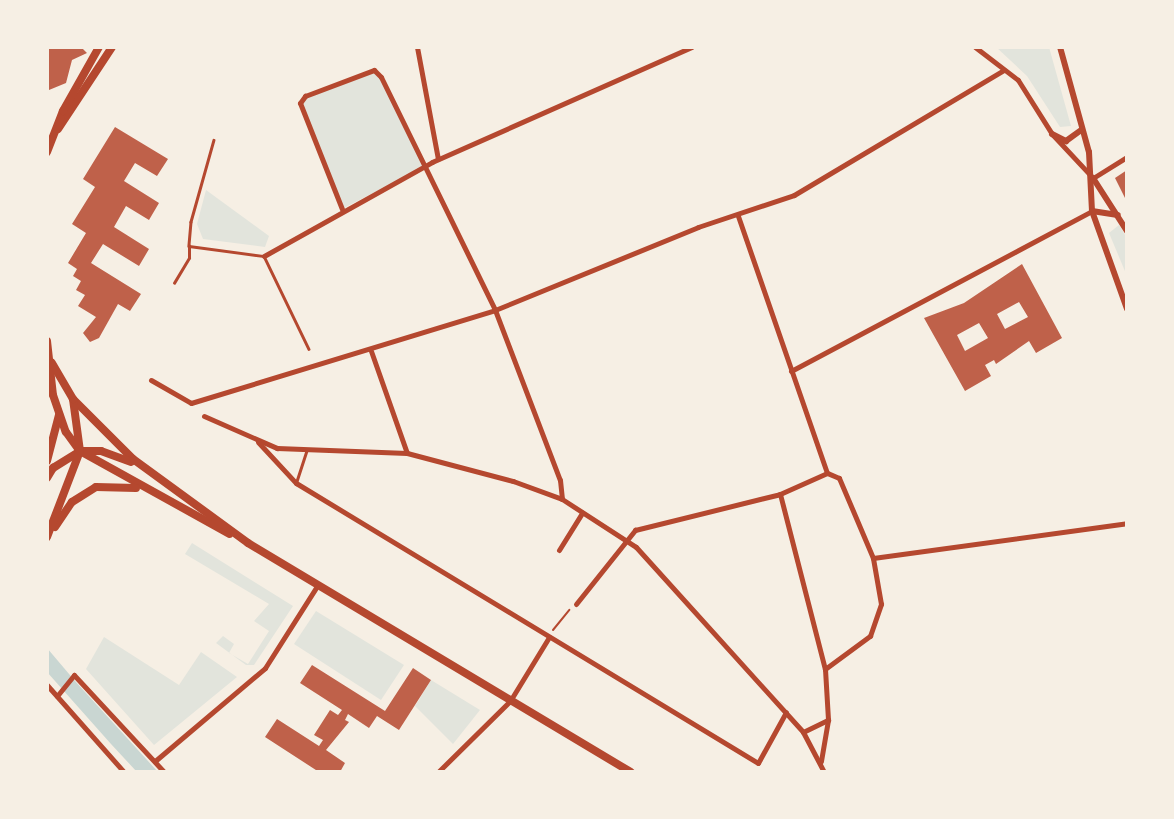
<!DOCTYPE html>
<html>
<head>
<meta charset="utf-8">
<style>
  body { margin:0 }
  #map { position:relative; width:1174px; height:819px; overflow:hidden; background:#f6efe4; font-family:"IBM Plex Sans",sans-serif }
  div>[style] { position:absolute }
  .green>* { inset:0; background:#e2e4dc }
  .water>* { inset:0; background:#c9d6d2 }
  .building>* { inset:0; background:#bf614a }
  .path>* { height:2px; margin:-1px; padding:0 1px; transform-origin:1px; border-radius:1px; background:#b5482f }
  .service>* { height:2.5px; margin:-1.25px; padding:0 1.25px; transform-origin:1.25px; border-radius:1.25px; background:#b5482f }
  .minor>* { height:5px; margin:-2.5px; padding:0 2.5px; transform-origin:2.5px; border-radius:2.5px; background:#b5482f }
  .tertiary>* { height:6px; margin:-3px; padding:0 3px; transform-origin:3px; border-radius:3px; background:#b5482f }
  .primary>* { height:8px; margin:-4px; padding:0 4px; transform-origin:4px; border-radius:4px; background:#b5482f }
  span { translate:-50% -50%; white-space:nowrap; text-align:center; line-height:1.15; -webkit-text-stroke:5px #f6efe4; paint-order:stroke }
  .frame { position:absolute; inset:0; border:49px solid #f6efe4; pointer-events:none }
</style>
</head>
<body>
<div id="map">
  <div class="green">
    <div style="clip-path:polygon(996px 47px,1049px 47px,1071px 126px,1060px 127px,1027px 76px)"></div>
    <div style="clip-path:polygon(377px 71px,425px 166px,342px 209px,300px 103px,305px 96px)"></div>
    <div style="clip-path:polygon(206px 190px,269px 236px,265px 247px,203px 239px,197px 224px)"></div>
    <div style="clip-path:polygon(1119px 225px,1127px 238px,1127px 276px,1109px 233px)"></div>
    <div style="clip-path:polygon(192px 543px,293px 606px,254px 665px,246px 665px,216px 643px,223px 636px,234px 644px,229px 653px,248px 664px,269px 631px,254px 621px,269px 604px,185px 554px)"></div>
    <div style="clip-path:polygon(316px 611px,404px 665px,381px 700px,294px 644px)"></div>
    <div style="clip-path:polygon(104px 637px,179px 685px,201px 652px,237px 677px,154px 745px,86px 669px)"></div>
    <div style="clip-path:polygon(431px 680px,480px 710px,453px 744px,415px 706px)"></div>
  </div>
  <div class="water">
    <div style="clip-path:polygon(47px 648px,75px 681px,158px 772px,137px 772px,111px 744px,47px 672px)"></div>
  </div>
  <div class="building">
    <div style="clip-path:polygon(47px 47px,81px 47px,87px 53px,72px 60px,66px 83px,49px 90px)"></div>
    <div style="clip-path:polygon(115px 127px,168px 159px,157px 176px,135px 163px,124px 181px,159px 203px,149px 220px,126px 206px,114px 227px,149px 249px,139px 266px,103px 244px,91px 263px,141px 294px,130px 311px,118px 304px,99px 338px,90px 342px,83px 333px,96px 317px,78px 306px,85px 295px,76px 290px,81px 281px,73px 276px,77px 269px,68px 263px,86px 233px,72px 224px,95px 187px,83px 179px)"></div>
    <div style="clip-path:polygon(1127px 170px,1127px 202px,1115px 178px)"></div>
    <div style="clip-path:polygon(evenodd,1022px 264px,1062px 338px,1036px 353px,1029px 341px,996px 364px,994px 360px,985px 365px,991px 376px,965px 391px,924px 318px,964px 303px,1022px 264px,1019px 302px,1028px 317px,1005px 329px,997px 314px,1019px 302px,1022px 264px,979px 323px,988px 338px,965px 351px,957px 335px,979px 323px)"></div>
    <div style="clip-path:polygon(312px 665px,385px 711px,413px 668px,431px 680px,399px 730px,377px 716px,369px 728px,348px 714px,345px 720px,349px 722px,326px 750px,345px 763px,340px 772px,319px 772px,265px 737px,277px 719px,319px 746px,323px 740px,314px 735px,330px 710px,338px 715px,342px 710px,300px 683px)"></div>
  </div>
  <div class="path">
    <div style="left:553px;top:630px;width:26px;rotate:-51deg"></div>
  </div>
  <div class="service">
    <div style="left:214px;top:140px;width:85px;rotate:105.7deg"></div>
    <div style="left:191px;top:222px;width:24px;rotate:95deg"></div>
    <div style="left:189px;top:246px;width:76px;rotate:7.6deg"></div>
    <div style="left:264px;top:256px;width:103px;rotate:64.2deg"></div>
    <div style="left:174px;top:283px;width:29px;rotate:-59deg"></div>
    <div style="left:189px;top:258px;width:12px;rotate:-90deg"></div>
    <div style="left:296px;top:483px;width:33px;rotate:-72deg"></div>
  </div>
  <div class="minor">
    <div style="left:417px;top:47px;width:114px;rotate:79.4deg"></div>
    <div style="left:975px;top:47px;width:54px;rotate:37.5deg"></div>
    <div style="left:1018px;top:80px;width:64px;rotate:57.8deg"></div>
    <div style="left:1052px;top:134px;width:60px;rotate:47deg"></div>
    <div style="left:1093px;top:178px;width:40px;rotate:-32deg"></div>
    <div style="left:342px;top:209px;width:114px;rotate:-111.6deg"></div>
    <div style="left:300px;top:103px;width:9px;rotate:-54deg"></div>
    <div style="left:305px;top:96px;width:74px;rotate:-20.6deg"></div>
    <div style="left:374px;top:70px;width:10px;rotate:45deg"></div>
    <div style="left:381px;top:77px;width:259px;rotate:63.9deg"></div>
    <div style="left:495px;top:310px;width:182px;rotate:69.1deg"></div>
    <div style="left:560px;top:480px;width:19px;rotate:84deg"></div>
    <div style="left:738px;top:216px;width:272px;rotate:70.9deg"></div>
    <div style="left:264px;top:256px;width:193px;rotate:-29.2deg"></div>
    <div style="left:432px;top:162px;width:284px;rotate:-23.9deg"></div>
    <div style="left:371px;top:351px;width:108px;rotate:70.6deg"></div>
    <div style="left:791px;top:371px;width:341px;rotate:-28deg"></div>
    <div style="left:151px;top:380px;width:46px;rotate:29.9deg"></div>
    <div style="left:191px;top:403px;width:318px;rotate:-17deg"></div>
    <div style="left:495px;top:310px;width:219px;rotate:-22.2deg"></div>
    <div style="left:698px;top:227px;width:101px;rotate:-18.4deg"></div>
    <div style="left:794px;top:195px;width:244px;rotate:-30.8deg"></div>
    <div style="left:204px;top:416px;width:80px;rotate:23.7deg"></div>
    <div style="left:277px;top:448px;width:130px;rotate:2.2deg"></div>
    <div style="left:407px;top:453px;width:110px;rotate:14.8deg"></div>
    <div style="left:513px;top:481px;width:52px;rotate:20.2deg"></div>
    <div style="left:562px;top:499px;width:88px;rotate:33deg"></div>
    <div style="left:636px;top:547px;width:249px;rotate:47.9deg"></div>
    <div style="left:803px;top:732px;width:45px;rotate:62.3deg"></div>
    <div style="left:258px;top:442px;width:56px;rotate:47.2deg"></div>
    <div style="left:296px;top:483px;width:540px;rotate:31.22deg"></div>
    <div style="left:758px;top:763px;width:58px;rotate:-61.2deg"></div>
    <div style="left:780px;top:494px;width:181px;rotate:75.6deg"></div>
    <div style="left:825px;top:669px;width:51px;rotate:86.6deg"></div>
    <div style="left:828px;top:720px;width:42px;rotate:99.7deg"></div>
    <div style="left:559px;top:550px;width:44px;rotate:-58.1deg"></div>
    <div style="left:873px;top:558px;width:256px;rotate:-7.8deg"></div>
    <div style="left:576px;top:604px;width:95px;rotate:-51.4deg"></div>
    <div style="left:635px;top:530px;width:149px;rotate:-13.9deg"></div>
    <div style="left:780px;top:494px;width:51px;rotate:-24.1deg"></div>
    <div style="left:825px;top:669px;width:56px;rotate:-36.3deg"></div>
    <div style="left:870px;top:636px;width:34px;rotate:-71deg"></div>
    <div style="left:881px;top:604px;width:47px;rotate:-99.9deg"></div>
    <div style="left:873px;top:558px;width:87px;rotate:-113deg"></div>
    <div style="left:839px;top:478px;width:13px;rotate:-157deg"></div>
    <div style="left:47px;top:685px;width:116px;rotate:48.5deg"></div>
    <div style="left:57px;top:696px;width:27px;rotate:-51deg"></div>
    <div style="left:74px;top:675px;width:132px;rotate:47.1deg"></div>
    <div style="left:803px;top:732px;width:28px;rotate:-26deg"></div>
    <div style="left:155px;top:761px;width:144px;rotate:-40.2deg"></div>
    <div style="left:265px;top:668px;width:97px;rotate:-57.6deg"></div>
    <div style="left:438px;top:772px;width:101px;rotate:-44.6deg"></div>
    <div style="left:510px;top:701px;width:75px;rotate:-58.6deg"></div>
  </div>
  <div class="tertiary">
    <div style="left:1060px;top:47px;width:109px;rotate:74.6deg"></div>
    <div style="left:1089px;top:152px;width:59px;rotate:87.1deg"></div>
    <div style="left:1092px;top:211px;width:104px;rotate:70.3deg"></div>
    <div style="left:1052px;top:134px;width:16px;rotate:27deg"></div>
    <div style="left:1066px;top:141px;width:19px;rotate:-36deg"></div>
    <div style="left:1093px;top:178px;width:63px;rotate:57.3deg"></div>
    <div style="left:1092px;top:211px;width:26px;rotate:9deg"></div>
  </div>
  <div class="primary">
    <div style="left:58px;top:129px;width:98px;rotate:-56.6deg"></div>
    <div style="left:47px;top:152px;width:44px;rotate:-68.7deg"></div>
    <div style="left:63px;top:111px;width:73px;rotate:-60.6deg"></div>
    <div style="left:47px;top:341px;width:54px;rotate:83.7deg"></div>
    <div style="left:53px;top:395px;width:39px;rotate:71deg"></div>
    <div style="left:66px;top:432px;width:24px;rotate:54deg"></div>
    <div style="left:80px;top:451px;width:171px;rotate:29deg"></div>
    <div style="left:73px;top:399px;width:85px;rotate:45deg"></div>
    <div style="left:133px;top:459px;width:142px;rotate:36.1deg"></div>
    <div style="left:248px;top:543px;width:446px;rotate:30.9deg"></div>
    <div style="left:47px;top:461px;width:48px;rotate:-75.4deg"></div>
    <div style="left:47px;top:478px;width:12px;rotate:-59deg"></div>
    <div style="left:53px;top:468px;width:32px;rotate:-32deg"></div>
    <div style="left:80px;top:451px;width:21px"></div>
    <div style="left:101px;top:451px;width:32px;rotate:20deg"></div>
    <div style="left:55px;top:527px;width:30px;rotate:-56deg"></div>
    <div style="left:72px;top:502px;width:28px;rotate:-32deg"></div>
    <div style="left:96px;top:487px;width:40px;rotate:1.4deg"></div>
    <div style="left:47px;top:537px;width:92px;rotate:-69deg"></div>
    <div style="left:80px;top:451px;width:52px;rotate:-97.7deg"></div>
    <div style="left:73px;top:399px;width:42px;rotate:-120.3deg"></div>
  </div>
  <div class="frame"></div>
</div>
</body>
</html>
